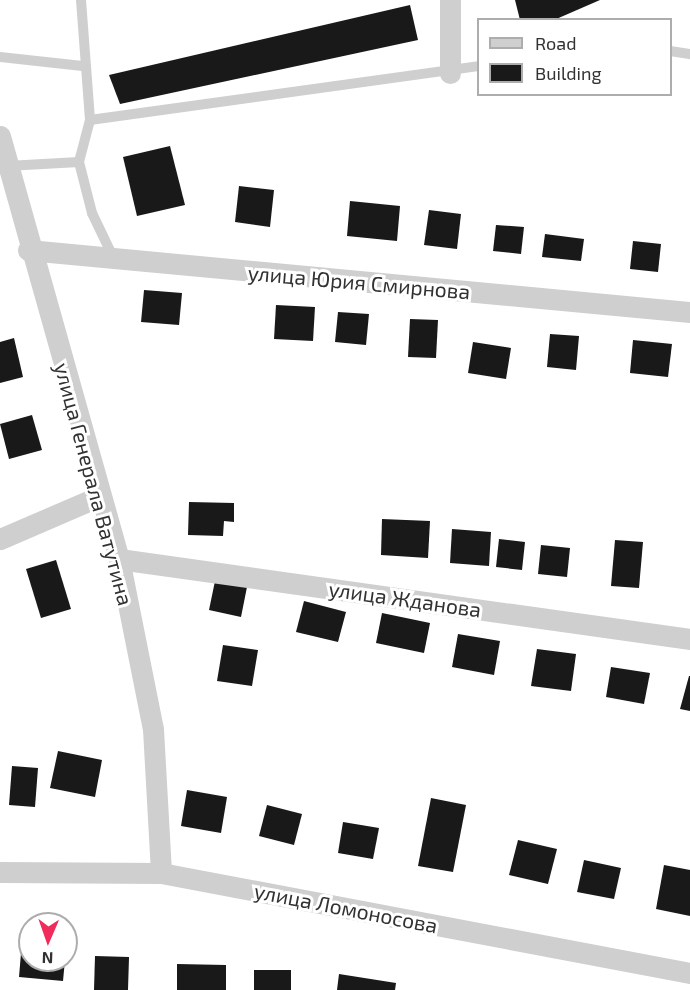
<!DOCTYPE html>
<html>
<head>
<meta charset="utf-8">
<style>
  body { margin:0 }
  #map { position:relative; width:690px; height:990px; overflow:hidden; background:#fff; font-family:"Exo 2",sans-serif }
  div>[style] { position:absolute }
  .building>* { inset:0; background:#191919 }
  .service>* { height:10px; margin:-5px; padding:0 5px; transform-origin:5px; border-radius:5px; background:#cfcfcf }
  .minor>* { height:21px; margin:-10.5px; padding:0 10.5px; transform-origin:10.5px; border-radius:10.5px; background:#cfcfcf }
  span { translate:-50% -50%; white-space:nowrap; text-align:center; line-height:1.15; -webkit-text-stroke:6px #fff; paint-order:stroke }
  .street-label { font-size:21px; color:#323232 }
  .legend { position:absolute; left:477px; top:18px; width:195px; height:78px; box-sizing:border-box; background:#fff; border:2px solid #adadad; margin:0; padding:8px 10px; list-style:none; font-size:18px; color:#323232 }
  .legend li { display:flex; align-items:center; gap:12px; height:30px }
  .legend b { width:30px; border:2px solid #adadad }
  .north { position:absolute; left:18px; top:912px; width:60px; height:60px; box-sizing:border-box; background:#fff; border:2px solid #adadad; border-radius:50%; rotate:182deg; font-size:16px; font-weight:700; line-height:24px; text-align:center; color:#323232 }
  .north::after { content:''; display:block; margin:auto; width:21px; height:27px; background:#f12b5c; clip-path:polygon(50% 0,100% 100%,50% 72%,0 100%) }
</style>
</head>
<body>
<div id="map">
  <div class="building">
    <div style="clip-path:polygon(515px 0,600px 0,554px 20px,520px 20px)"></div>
    <div style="clip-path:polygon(410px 5px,418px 40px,120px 104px,109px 75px)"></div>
    <div style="clip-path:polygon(170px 146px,185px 205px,137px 216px,123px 157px)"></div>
    <div style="clip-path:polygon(239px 186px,274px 190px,270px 227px,235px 222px)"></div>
    <div style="clip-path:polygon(350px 201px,400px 206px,397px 241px,347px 236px)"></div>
    <div style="clip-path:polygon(429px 210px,461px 214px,457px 249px,424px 245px)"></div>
    <div style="clip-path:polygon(496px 225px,524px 227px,521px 254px,493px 251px)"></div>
    <div style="clip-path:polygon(545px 234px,584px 239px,581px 261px,542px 257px)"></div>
    <div style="clip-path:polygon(633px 241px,661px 244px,658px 272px,630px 269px)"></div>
    <div style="clip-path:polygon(144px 290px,182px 293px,179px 325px,141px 322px)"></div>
    <div style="clip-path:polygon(276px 305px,315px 307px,313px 341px,274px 339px)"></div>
    <div style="clip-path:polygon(338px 312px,369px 314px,366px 345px,335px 342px)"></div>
    <div style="clip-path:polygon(410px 319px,438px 320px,436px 358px,408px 357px)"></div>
    <div style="clip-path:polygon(550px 334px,579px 336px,576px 370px,547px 367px)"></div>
    <div style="clip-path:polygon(14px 338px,23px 377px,0 383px,0 342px)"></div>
    <div style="clip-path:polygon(633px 340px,672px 344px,668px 377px,630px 373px)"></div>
    <div style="clip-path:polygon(473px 342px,511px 348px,506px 379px,468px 373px)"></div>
    <div style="clip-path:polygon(32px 415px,42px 450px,9px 459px,0 424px)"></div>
    <div style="clip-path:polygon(189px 502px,234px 503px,234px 522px,224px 521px,223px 536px,188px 535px)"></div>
    <div style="clip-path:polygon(382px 519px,430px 521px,428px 558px,381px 555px)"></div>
    <div style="clip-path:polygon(452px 529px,491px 532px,489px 566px,450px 563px)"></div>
    <div style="clip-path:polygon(499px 539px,525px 542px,522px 570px,496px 567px)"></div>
    <div style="clip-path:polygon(615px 540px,643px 542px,639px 588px,611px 586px)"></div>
    <div style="clip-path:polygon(541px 545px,570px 548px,567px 577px,538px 574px)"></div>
    <div style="clip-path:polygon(56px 560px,71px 609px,41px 618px,26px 569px)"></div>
    <div style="clip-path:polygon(215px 581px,247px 587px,241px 617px,209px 610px)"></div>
    <div style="clip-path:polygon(304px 601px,346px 612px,338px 642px,296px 632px)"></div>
    <div style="clip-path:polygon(382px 613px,430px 623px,424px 653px,376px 643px)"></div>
    <div style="clip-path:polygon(458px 634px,500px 641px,494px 675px,452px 667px)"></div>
    <div style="clip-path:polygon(223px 645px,258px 650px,252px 686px,217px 681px)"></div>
    <div style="clip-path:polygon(537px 649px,576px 654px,571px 691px,531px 686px)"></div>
    <div style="clip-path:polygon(611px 667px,650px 673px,644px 704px,606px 697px)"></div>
    <div style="clip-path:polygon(689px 676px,690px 676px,690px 711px,680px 709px)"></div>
    <div style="clip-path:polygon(58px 751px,102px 760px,95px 797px,50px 788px)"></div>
    <div style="clip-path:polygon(12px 766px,38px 768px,35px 807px,9px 805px)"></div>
    <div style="clip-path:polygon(187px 790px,227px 797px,221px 833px,181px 826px)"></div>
    <div style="clip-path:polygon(431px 798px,466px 805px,453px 872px,418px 866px)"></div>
    <div style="clip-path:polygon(267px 805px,302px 814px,294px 845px,259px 836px)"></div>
    <div style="clip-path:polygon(343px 822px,379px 828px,373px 859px,338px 853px)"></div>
    <div style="clip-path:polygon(518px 840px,557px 849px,548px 884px,509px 875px)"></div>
    <div style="clip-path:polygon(584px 860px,621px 868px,614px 899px,577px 892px)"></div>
    <div style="clip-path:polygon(664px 865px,690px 870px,690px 916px,656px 909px)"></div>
    <div style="clip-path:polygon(23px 929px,30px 929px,30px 960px,65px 960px,63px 981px,19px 977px)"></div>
    <div style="clip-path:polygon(95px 956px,129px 957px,128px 990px,94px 990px)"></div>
    <div style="clip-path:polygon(177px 964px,226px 965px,226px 990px,177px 990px)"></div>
    <div style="clip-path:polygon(254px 970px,291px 970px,291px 990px,254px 990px)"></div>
    <div style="clip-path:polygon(339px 974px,396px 983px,395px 990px,337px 990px)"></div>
  </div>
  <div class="service">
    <div style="left:81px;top:0;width:120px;rotate:85.7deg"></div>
    <div style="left:90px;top:120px;width:43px;rotate:104.7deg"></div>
    <div style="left:79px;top:162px;width:53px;rotate:75.7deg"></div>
    <div style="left:92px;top:213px;width:51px;rotate:64.4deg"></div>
    <div style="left:670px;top:51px;width:20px;rotate:9deg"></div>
    <div style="left:0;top:57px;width:83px;rotate:6.2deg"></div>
    <div style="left:90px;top:120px;width:392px;rotate:-7.9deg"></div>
    <div style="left:7px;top:166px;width:72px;rotate:-3.2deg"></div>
  </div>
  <div class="minor">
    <div style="left:450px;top:73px;width:73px;rotate:-90deg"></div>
    <div style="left:0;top:136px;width:439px;rotate:74.3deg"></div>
    <div style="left:119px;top:559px;width:173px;rotate:78.7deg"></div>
    <div style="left:153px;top:729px;width:144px;rotate:86.8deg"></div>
    <div style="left:28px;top:250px;width:665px;rotate:5.35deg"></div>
    <div style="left:0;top:539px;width:109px;rotate:-23.3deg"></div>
    <div style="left:119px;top:559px;width:577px;rotate:7.98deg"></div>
    <div style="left:0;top:872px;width:161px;rotate:0.4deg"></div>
    <div style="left:161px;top:873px;width:538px;rotate:10.7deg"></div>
  </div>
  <div class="street-label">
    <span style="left:359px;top:282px;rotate:5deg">улица Юрия Смирнова</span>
    <span style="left:94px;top:484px;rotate:75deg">улица Генерала Ватутина</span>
    <span style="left:405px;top:599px;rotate:8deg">улица Жданова</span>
    <span style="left:346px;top:908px;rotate:11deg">улица Ломоносова</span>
  </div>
  <ul class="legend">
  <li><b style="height:8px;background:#cfcfcf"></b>Road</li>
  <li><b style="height:16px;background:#191919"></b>Building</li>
  </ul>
  <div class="north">N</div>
</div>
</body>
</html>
